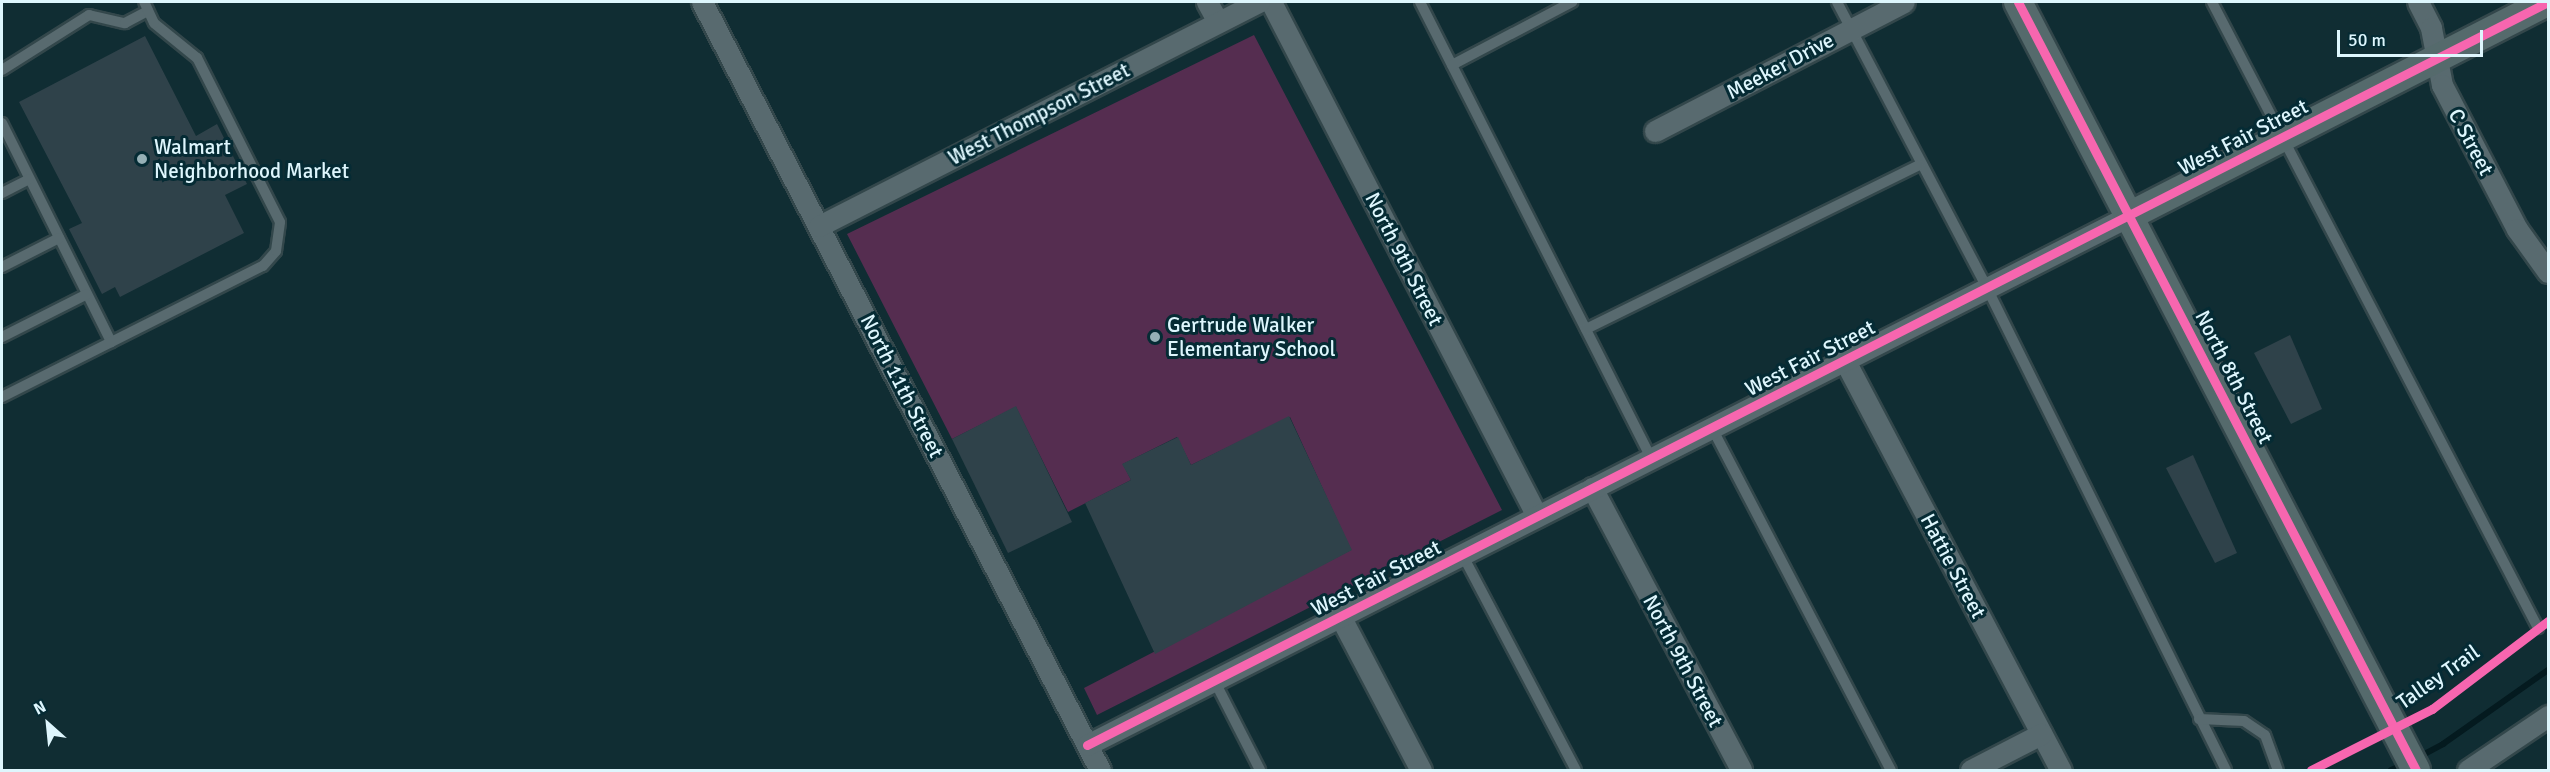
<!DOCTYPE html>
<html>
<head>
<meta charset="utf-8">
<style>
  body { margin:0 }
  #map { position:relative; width:2550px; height:772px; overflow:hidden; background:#102d33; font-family:Signika,sans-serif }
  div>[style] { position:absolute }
  .green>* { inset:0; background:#552d50 }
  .stream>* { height:6px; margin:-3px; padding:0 3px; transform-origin:3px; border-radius:3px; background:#041a1f }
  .building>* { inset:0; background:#2f424a }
  .roads { filter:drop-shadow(2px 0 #33474b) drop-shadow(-2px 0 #33474b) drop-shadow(0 2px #33474b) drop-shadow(0 -2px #33474b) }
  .lane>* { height:10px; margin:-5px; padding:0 5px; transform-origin:5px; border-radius:5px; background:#586a6f }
  .street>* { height:21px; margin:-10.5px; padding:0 10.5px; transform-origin:10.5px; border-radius:10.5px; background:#586a6f }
  .secondary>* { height:28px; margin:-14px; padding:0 14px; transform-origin:14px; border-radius:14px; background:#556a6c }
  .cycleway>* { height:9px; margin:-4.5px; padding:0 4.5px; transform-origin:4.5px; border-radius:4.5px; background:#f766af }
  .dots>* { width:16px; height:16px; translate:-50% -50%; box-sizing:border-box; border:3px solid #052b34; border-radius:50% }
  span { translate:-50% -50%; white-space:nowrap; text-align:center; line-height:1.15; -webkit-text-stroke:6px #052b34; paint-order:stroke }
  .street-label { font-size:21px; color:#def6fd }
  .poi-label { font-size:21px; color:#def6fd }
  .left { translate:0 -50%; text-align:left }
  .frame { position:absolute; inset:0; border:3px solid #def6fd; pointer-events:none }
  .north { position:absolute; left:18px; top:694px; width:60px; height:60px; -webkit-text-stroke:4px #052b34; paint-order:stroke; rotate:333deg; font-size:16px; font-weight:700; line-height:24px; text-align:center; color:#def6fd }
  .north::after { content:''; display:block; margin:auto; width:21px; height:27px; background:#def6fd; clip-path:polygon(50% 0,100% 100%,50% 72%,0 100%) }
  .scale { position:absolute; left:2337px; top:30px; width:146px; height:27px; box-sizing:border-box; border:3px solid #def6fd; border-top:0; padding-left:8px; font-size:18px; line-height:21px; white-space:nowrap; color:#def6fd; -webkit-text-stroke:4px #052b34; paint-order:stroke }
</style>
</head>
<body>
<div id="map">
  <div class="green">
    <div style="clip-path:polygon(1254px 35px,1502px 510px,1097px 715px,1084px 688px,1351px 550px,1290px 417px,1191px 465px,1177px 437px,1123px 464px,1131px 480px,1068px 512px,1016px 407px,952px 439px,847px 234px)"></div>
  </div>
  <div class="stream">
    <div style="left:2417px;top:758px;width:30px;rotate:-28deg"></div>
    <div style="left:2443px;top:744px;width:128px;rotate:-35.2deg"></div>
    <div style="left:2391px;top:770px;width:15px;rotate:-23deg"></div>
  </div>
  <div class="building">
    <div style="clip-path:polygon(145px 36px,196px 136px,217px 124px,247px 184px,225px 195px,244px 233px,120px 297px,115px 287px,102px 294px,69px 229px,82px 223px,19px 102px)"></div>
    <div style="clip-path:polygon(2290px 335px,2322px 409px,2291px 424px,2254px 353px)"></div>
    <div style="clip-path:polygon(1016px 406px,1072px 522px,1008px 553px,952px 439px)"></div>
    <div style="clip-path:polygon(1289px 416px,1352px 550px,1155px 654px,1085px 503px,1131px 480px,1122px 464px,1178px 437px,1191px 465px)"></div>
    <div style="clip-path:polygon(2193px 455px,2237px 553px,2215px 563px,2166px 468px)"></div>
  </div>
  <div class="roads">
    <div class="lane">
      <div style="left:1420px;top:2px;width:511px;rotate:63.13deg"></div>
      <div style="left:1837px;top:2px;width:323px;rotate:62.3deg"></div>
      <div style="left:1987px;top:288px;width:538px;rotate:63.63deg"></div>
      <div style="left:2212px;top:2px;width:706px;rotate:62.49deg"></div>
      <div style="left:1452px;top:65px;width:136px;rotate:-27.7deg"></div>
      <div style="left:2px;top:70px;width:103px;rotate:-32.3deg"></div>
      <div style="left:89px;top:15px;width:37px;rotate:13deg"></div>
      <div style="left:125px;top:23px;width:26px;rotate:-28deg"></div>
      <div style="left:2px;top:123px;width:245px;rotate:63.5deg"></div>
      <div style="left:2px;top:193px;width:30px;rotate:-27deg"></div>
      <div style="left:2px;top:267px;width:64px;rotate:-27deg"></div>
      <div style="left:1586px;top:329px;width:371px;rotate:-26.2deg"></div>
      <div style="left:2px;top:337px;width:95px;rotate:-26.8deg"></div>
      <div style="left:2px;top:397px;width:292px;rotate:-26.7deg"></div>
      <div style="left:263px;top:266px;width:20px;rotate:-49deg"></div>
      <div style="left:276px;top:251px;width:29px;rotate:-82deg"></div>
      <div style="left:280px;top:222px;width:184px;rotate:-116.8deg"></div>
      <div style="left:197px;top:58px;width:55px;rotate:-140.9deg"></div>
      <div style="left:154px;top:23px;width:23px;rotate:-115deg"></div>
      <div style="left:1712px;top:428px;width:386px;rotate:62.4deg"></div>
      <div style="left:1462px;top:554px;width:244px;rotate:62.2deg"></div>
      <div style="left:1214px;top:680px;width:101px;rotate:62.9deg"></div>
      <div style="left:2199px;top:719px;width:45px;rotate:2.5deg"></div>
      <div style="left:2244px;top:721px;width:25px;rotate:34deg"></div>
      <div style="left:2265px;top:735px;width:37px;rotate:70deg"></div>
    </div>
    <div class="street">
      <div style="left:702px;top:2px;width:865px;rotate:62.61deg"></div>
      <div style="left:1207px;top:2px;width:23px;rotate:61deg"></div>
      <div style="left:1271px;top:2px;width:579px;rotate:62.64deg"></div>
      <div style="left:2418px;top:2px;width:29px;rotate:63deg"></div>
      <div style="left:2431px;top:28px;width:58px;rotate:79.1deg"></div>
      <div style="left:2442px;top:85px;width:162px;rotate:62.5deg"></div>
      <div style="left:2517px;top:229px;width:53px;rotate:54.2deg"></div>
      <div style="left:1655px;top:131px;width:280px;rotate:-27.4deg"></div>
      <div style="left:819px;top:226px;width:494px;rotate:-27deg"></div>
      <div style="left:1845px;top:361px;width:463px;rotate:62.2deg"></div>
      <div style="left:1592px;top:488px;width:319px;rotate:62.1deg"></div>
      <div style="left:1340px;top:616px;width:174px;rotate:62.3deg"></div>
      <div style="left:1087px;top:745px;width:1171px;rotate:-26.92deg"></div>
      <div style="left:1971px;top:770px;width:79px;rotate:-27.2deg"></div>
      <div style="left:2468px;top:770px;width:97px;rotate:-34deg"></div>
    </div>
    <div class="secondary">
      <div style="left:2018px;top:2px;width:865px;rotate:62.61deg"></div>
      <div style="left:2131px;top:215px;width:468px;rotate:-27.1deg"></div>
    </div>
  </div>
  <div class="cycleway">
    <div style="left:2018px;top:2px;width:865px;rotate:62.61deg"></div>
    <div style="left:1087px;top:745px;width:1639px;rotate:-26.96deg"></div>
    <div style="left:2311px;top:770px;width:136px;rotate:-26.8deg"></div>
    <div style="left:2432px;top:709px;width:146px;rotate:-37.2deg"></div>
  </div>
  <div class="dots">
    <div style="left:142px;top:159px;background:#96b0b6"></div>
    <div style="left:1155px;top:337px;background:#96b0b6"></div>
  </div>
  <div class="street-label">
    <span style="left:1780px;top:66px;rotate:-28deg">Meeker Drive</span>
    <span style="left:1039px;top:114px;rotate:-27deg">West Thompson Street</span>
    <span style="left:2243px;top:137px;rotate:-27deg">West Fair Street</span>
    <span style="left:2471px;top:142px;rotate:62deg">C Street</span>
    <span style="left:1404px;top:259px;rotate:63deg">North 9th Street</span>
    <span style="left:1810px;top:358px;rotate:-27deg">West Fair Street</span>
    <span style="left:2234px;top:377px;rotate:63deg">North 8th Street</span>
    <span style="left:902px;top:386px;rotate:63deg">North 11th Street</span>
    <span style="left:1953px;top:566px;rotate:62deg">Hattie Street</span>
    <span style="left:1376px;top:578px;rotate:-27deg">West Fair Street</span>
    <span style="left:1683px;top:661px;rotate:62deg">North 9th Street</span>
    <span style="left:2438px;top:677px;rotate:-35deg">Talley Trail</span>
  </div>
  <div class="poi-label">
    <span class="left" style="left:154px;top:159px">Walmart<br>Neighborhood Market</span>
    <span class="left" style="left:1167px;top:337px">Gertrude Walker<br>Elementary School</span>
  </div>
  <div class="frame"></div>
  <div class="north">N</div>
  <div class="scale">50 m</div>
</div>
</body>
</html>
